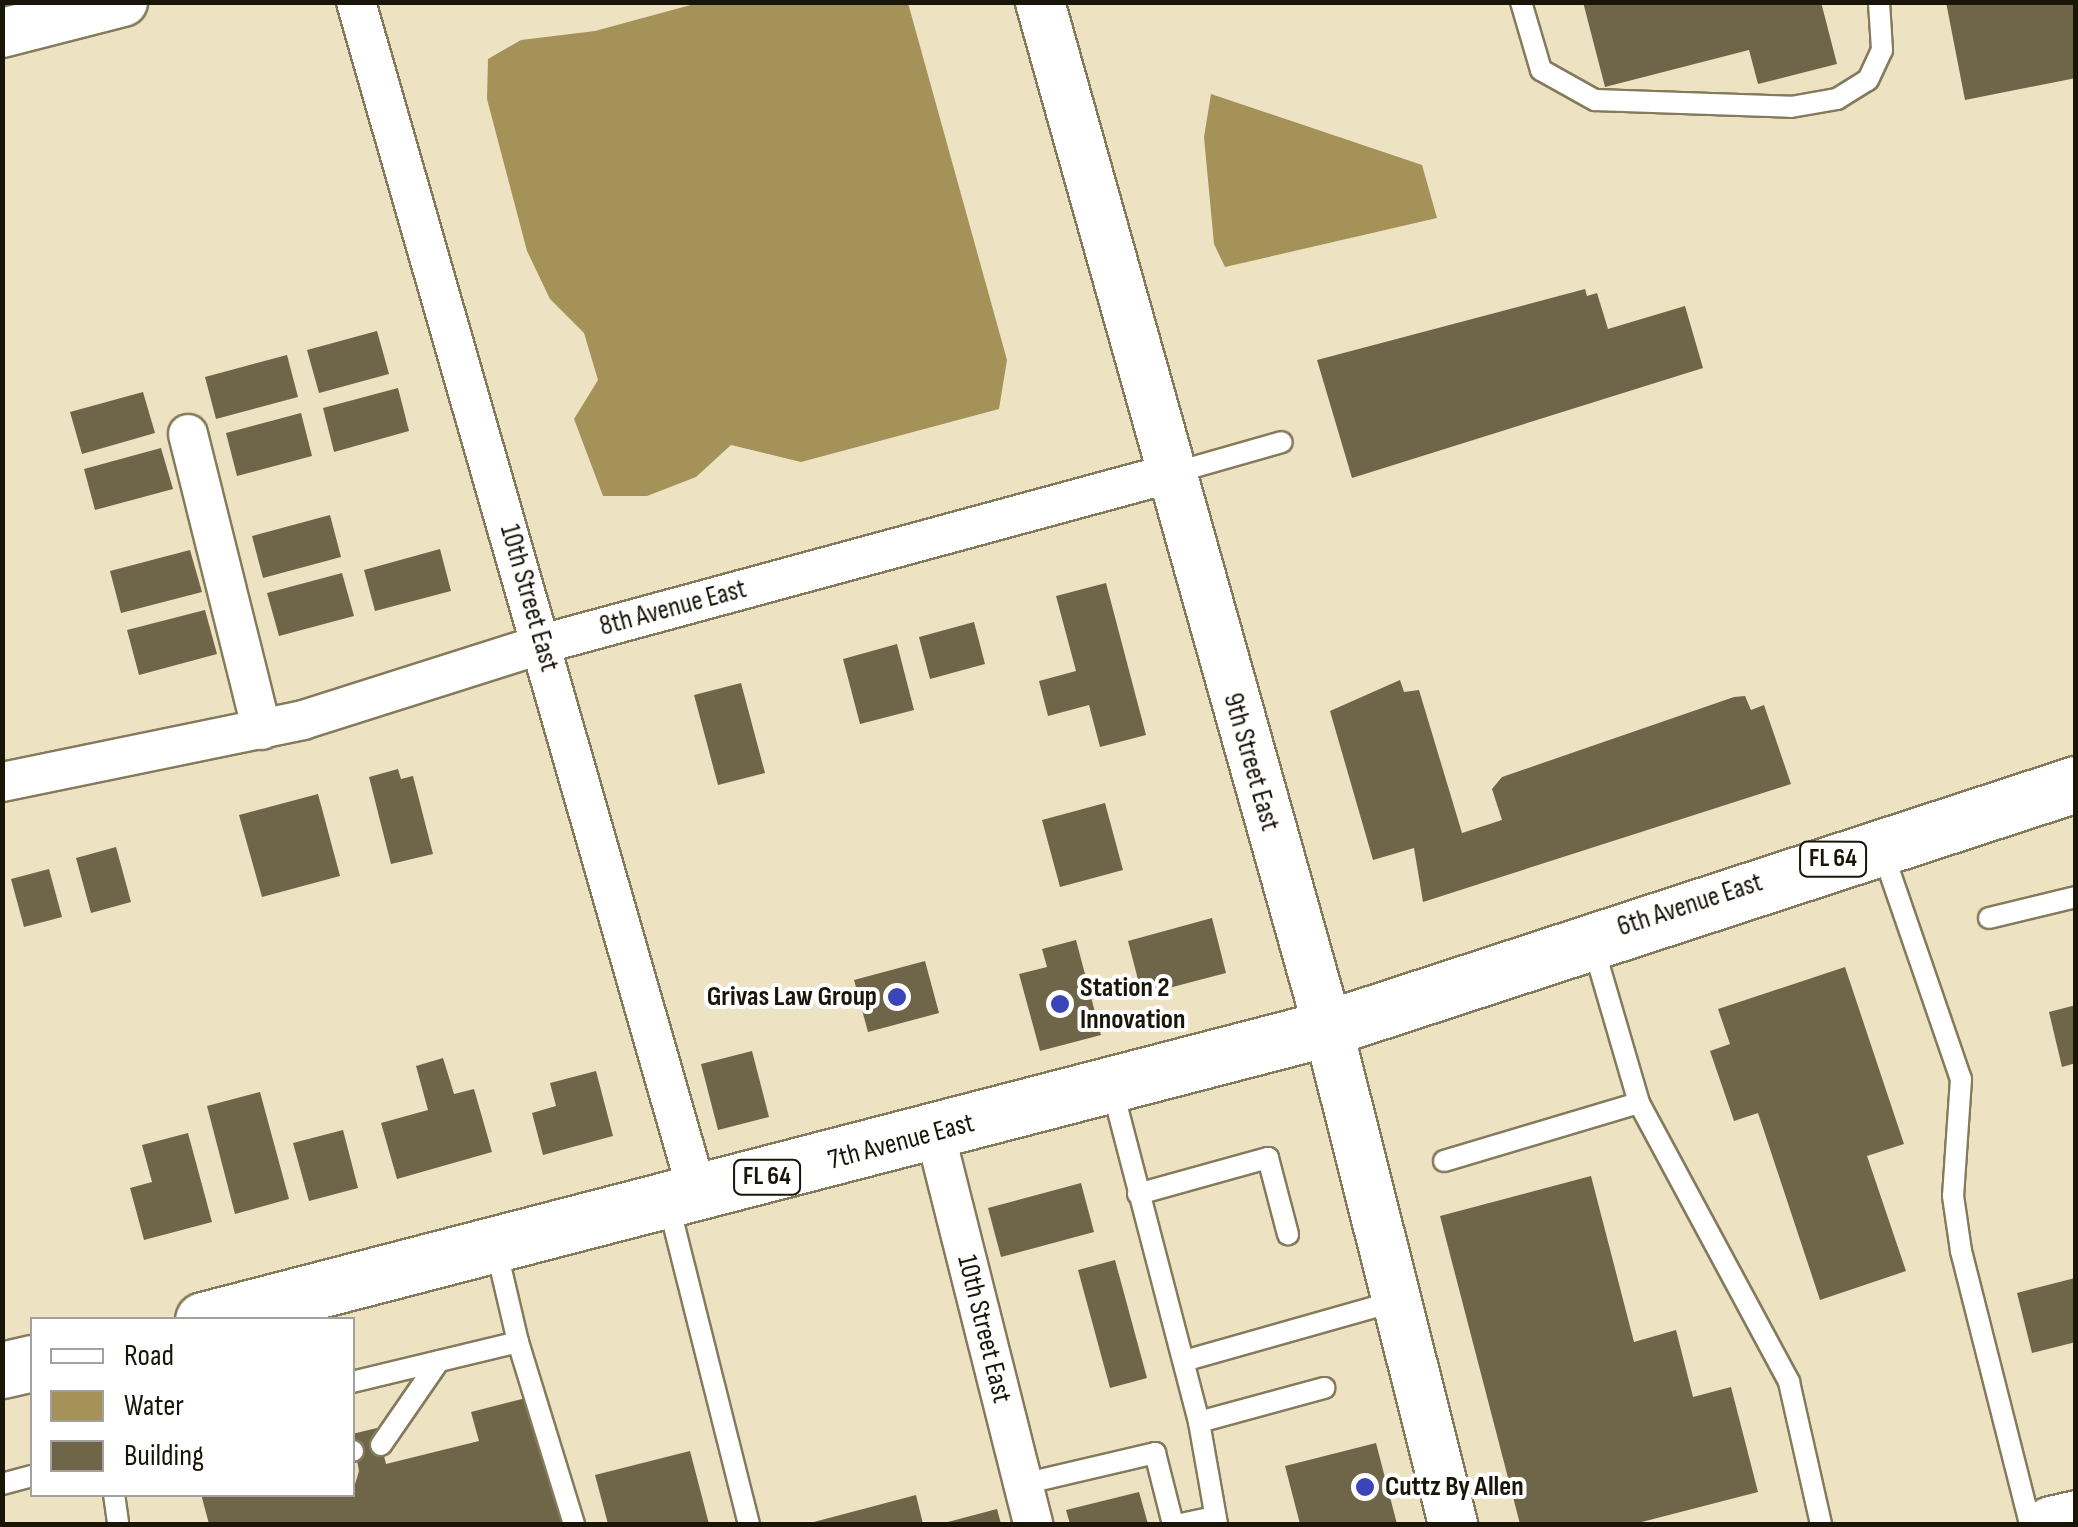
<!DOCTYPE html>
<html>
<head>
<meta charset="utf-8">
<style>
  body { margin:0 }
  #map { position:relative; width:2078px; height:1527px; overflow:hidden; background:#ede3c2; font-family:"Sofia Sans Condensed",sans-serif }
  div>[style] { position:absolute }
  .water>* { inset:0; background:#a59258 }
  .building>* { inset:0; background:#6f6649 }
  .roads { filter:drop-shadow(2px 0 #847a5c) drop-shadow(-2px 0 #847a5c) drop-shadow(0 2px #847a5c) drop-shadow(0 -2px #847a5c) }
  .service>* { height:20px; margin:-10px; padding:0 10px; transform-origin:10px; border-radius:10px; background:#fff }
  .minor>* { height:38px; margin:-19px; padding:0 19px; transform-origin:19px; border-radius:19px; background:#fff }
  .tertiary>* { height:48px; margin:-24px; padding:0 24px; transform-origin:24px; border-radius:24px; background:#fff }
  .primary>* { height:55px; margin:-27.5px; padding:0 27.5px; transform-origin:27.5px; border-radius:27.5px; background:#fff }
  .dots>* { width:28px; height:28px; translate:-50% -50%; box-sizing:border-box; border:5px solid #fff; border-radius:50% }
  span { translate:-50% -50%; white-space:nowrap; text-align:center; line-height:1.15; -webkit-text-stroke:8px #fff; paint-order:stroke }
  .shield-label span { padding:2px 8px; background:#fff; border:2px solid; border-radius:8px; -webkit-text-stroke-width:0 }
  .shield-label { font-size:25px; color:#191509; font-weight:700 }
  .street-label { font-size:28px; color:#191509 }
  .poi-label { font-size:28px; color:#191509; font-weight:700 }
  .left { translate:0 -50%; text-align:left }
  .right { translate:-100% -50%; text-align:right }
  .frame { position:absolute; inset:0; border:5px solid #191509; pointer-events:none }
  .legend { position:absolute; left:30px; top:1317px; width:325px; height:180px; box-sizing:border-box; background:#fff; border:2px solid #a3a19d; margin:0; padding:12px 18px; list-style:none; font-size:30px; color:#191509 }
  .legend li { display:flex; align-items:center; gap:20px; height:50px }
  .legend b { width:50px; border:2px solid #a3a19d }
</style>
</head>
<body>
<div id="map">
  <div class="water">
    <div style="clip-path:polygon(698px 3px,908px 3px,1007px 360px,999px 409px,801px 462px,731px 445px,696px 477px,647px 496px,603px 496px,574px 419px,598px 380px,584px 333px,550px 299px,527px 251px,487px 99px,488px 59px,521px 40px,595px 31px)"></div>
    <div style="clip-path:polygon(1211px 94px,1422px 165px,1437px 218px,1225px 267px,1214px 244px,1204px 137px)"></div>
  </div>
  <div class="building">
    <div style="clip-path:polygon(1583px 2px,1821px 2px,1837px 64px,1758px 84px,1749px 50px,1605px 87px)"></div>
    <div style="clip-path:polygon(1946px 2px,2076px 2px,2076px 78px,1965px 100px)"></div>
    <div style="clip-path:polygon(1585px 289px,1587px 296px,1597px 293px,1608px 329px,1685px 306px,1703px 368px,1352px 478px,1317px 360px)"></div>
    <div style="clip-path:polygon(377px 331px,389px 374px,319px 393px,307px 350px)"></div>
    <div style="clip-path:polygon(287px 355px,298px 397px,216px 419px,205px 377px)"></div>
    <div style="clip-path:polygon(398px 388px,409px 431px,334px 452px,323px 408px)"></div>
    <div style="clip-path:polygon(143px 392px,155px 433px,82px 454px,70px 412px)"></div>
    <div style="clip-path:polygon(301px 413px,312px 456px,237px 476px,226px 433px)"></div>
    <div style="clip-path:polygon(161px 448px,173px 489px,95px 510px,84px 469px)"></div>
    <div style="clip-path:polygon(330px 515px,341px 557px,263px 578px,252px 536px)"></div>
    <div style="clip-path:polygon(440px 549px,451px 591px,375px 611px,364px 570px)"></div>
    <div style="clip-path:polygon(190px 550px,202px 592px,121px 613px,110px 571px)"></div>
    <div style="clip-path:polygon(342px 573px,354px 616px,279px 636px,267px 593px)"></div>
    <div style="clip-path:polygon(1106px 583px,1146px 735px,1100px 747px,1089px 705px,1048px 716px,1039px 681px,1076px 671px,1056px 596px)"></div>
    <div style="clip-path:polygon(205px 610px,217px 654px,139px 675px,127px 630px)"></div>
    <div style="clip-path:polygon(974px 622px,985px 664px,930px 679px,919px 637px)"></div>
    <div style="clip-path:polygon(897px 644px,914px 710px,860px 724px,843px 659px)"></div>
    <div style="clip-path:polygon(1400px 680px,1404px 692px,1419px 690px,1462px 833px,1502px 820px,1492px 789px,1502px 777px,1734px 697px,1745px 696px,1751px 710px,1764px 705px,1791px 784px,1423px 902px,1414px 848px,1373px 860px,1330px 711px)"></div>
    <div style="clip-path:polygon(741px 683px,765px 773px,718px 785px,694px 695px)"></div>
    <div style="clip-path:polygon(398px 769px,401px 779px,413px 776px,433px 854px,391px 864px,369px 777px)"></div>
    <div style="clip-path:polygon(318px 794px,340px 876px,262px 897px,239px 815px)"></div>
    <div style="clip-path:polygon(1105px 803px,1123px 870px,1060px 887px,1042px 820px)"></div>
    <div style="clip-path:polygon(116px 847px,131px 902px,91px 913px,76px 858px)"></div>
    <div style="clip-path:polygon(49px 869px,62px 917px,24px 927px,11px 879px)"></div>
    <div style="clip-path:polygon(1212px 918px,1226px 973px,1142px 995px,1128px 941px)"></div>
    <div style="clip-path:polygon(1076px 940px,1101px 1035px,1040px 1051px,1019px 974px,1047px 967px,1042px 949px)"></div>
    <div style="clip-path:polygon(925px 961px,939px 1013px,868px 1032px,854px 980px)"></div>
    <div style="clip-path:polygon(1845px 967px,1904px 1144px,1867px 1156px,1906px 1271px,1820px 1300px,1758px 1113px,1734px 1121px,1710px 1051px,1730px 1044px,1718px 1009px)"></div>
    <div style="clip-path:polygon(2076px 1005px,2076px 1063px,2062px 1067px,2049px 1012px)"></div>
    <div style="clip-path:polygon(752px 1051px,769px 1117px,718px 1130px,701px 1064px)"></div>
    <div style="clip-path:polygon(443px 1058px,454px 1094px,474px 1089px,492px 1152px,397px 1179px,381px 1123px,428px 1110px,416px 1066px)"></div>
    <div style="clip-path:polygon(596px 1071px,613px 1136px,543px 1155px,532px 1113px,556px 1106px,550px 1083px)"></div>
    <div style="clip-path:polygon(260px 1092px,289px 1199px,235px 1214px,207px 1106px)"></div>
    <div style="clip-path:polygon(343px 1130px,358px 1188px,309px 1201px,293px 1143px)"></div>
    <div style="clip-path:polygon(188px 1133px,212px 1222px,144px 1240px,130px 1188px,152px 1182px,142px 1145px)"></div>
    <div style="clip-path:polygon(1591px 1176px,1634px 1342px,1676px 1330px,1693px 1397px,1731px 1387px,1758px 1492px,1634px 1524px,1520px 1524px,1440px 1216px)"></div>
    <div style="clip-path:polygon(1081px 1183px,1094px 1232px,1001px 1257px,988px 1208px)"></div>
    <div style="clip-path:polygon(1115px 1260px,1147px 1378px,1110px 1388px,1078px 1270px)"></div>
    <div style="clip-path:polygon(2075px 1278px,2076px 1342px,2032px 1353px,2017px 1293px)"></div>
    <div style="clip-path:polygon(530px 1397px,563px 1524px,209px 1524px,201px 1494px,352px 1494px,359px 1471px,352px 1434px,377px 1428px,386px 1464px,479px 1441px,471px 1412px)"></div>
    <div style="clip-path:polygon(1376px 1443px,1397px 1524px,1300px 1524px,1285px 1466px)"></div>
    <div style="clip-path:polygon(690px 1451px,709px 1524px,608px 1524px,595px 1475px)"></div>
    <div style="clip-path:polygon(1139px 1492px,1148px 1524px,1070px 1524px,1066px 1510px)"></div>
    <div style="clip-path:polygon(916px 1495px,923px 1524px,810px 1524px,810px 1523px)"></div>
    <div style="clip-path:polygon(997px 1509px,1001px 1524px,944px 1524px,944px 1523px)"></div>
  </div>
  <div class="roads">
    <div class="service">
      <div style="left:1521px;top:2px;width:71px;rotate:73.6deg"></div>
      <div style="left:1541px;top:70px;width:62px;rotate:29.1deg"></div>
      <div style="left:1595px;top:100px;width:196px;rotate:2deg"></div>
      <div style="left:1791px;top:107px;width:47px;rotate:-9.9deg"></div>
      <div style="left:1837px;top:99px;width:36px;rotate:-32deg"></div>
      <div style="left:1868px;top:80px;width:33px;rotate:-65deg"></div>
      <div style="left:1882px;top:50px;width:48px;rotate:-93.6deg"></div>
      <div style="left:1170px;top:474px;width:116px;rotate:-15.9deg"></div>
      <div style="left:1882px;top:850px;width:242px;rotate:71deg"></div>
      <div style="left:1961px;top:1079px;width:117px;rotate:93.9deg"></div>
      <div style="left:1953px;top:1196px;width:56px;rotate:81.7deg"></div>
      <div style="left:1961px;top:1251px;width:282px;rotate:75.8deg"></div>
      <div style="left:1989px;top:918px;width:89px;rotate:-13.6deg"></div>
      <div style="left:1592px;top:942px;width:168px;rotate:73.7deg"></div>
      <div style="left:1112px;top:1088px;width:345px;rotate:75.4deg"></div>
      <div style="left:1199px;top:1422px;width:104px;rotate:80deg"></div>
      <div style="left:1444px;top:1161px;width:203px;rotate:-16.6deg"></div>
      <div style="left:1639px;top:1103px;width:317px;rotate:61.7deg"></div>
      <div style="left:1789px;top:1382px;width:146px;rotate:77.3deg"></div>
      <div style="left:1138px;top:1194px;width:135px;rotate:-15.5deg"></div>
      <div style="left:1268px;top:1158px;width:79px;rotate:75.3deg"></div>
      <div style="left:668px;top:1202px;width:332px;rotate:75.9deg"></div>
      <div style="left:518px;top:1342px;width:190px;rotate:72.9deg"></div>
      <div style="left:1184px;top:1361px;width:220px;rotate:-15.8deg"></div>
      <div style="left:352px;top:1382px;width:171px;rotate:-13.5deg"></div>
      <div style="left:518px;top:1342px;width:97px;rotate:-103.2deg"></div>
      <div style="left:1199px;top:1422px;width:130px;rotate:-15.2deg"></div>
      <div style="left:381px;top:1445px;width:102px;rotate:-55.4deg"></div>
      <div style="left:352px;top:1451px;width:1px"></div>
      <div style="left:2px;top:1484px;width:31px;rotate:-15deg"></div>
      <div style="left:1023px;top:1484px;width:136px;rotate:-13.2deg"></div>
      <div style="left:1155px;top:1453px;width:73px;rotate:75.8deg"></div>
      <div style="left:114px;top:1494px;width:30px;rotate:82deg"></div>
      <div style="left:1181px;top:1524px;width:35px;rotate:-12deg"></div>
    </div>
    <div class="minor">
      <div style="left:356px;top:2px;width:1241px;rotate:74deg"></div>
      <div style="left:188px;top:434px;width:305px;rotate:76deg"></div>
      <div style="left:2px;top:782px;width:307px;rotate:-11.6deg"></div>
      <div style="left:303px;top:720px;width:251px;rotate:-17.6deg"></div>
      <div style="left:542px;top:644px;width:649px;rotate:-15.19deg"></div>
      <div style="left:935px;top:1133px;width:403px;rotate:75.9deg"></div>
    </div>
    <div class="tertiary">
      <div style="left:1040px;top:2px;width:1066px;rotate:74.32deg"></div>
      <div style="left:1328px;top:1028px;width:512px;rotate:75.86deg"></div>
      <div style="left:2px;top:33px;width:125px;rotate:-14.4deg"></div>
    </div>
    <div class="primary">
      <div style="left:203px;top:1320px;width:1162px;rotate:-14.55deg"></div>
      <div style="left:1328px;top:1028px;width:787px;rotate:-18.07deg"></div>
      <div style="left:2px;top:1370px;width:31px;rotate:-13deg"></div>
      <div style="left:2051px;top:1524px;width:26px;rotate:-13deg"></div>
    </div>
  </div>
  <div class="dots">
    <div style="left:897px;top:997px;background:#3a45b9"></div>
    <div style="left:1060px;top:1004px;background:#3a45b9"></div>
    <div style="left:1365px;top:1487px;background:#3a45b9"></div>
  </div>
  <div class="shield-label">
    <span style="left:1833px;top:859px">FL 64</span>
    <span style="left:767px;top:1177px">FL 64</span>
  </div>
  <div class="street-label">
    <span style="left:529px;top:598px;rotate:74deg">10th Street East</span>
    <span style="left:673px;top:608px;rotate:-15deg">8th Avenue East</span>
    <span style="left:1251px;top:762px;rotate:74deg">9th Street East</span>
    <span style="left:1690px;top:905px;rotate:-18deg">6th Avenue East</span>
    <span style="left:901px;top:1142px;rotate:-15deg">7th Avenue East</span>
    <span style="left:984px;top:1329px;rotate:76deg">10th Street East</span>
  </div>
  <div class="poi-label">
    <span class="left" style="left:1080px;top:1004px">Station 2<br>Innovation</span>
    <span class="right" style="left:877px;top:997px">Grivas Law Group</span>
    <span class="left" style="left:1385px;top:1487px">Cuttz By Allen</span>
  </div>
  <div class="frame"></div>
  <ul class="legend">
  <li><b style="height:12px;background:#fff"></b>Road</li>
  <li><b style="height:28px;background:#a59258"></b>Water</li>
  <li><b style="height:28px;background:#6f6649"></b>Building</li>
  </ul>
</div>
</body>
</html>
